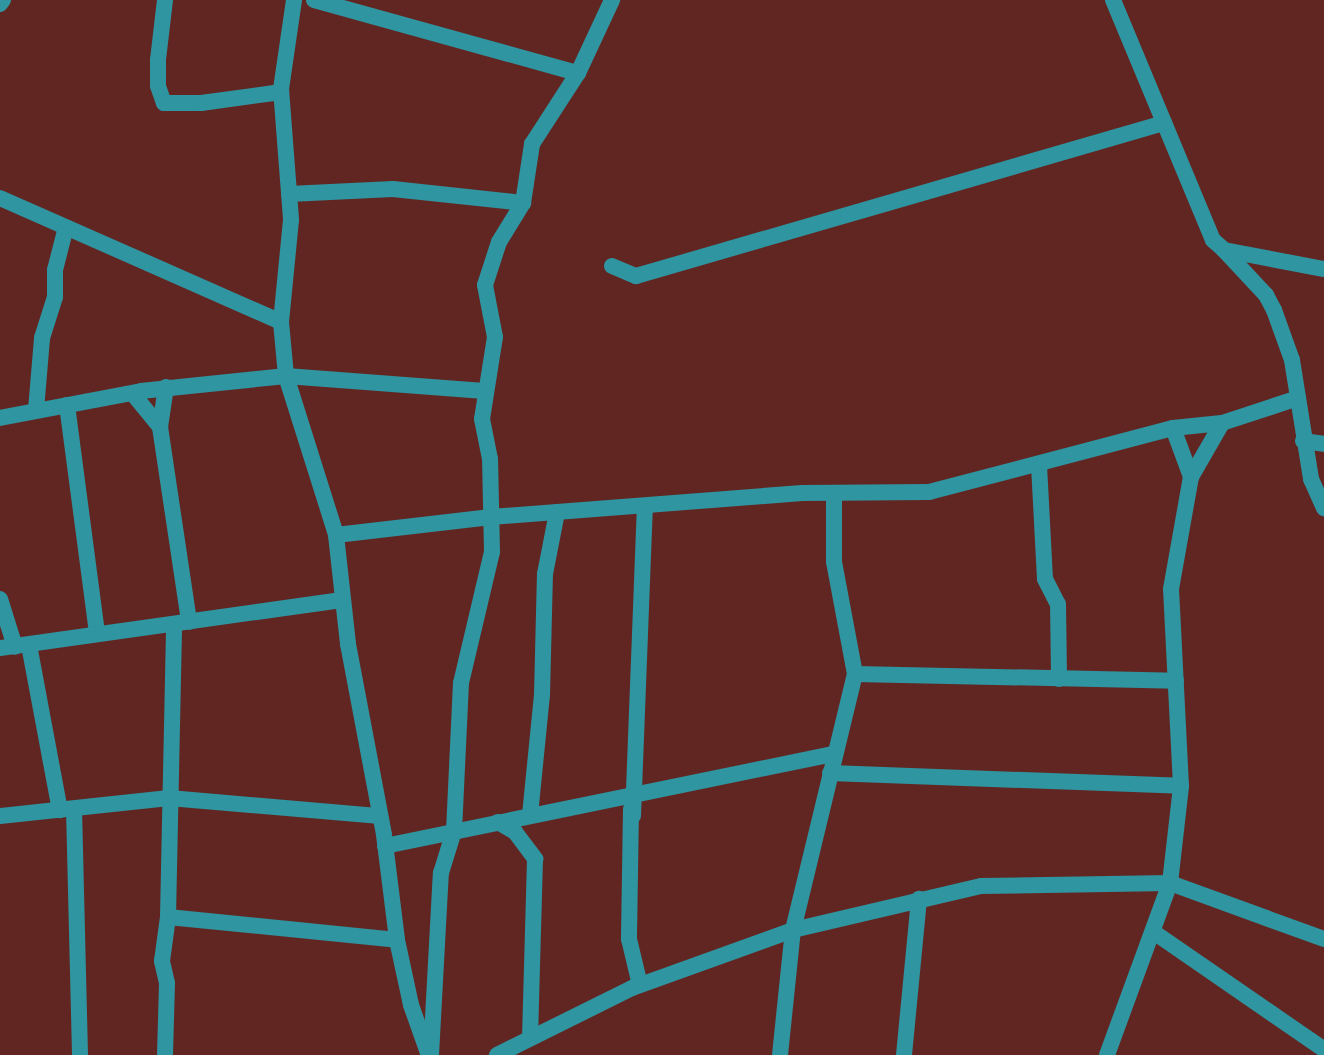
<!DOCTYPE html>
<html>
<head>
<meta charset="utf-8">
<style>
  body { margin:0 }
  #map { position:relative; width:1324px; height:1055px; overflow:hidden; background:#622622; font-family:Signika,sans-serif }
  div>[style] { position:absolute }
  .minor>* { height:16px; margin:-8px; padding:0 8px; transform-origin:8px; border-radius:8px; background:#2e95a1 }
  span { translate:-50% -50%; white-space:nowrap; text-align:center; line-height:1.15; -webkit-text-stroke:5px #351a17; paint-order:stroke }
</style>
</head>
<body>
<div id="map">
  <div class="minor">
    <div style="left:165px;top:0;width:60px;rotate:96.7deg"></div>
    <div style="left:158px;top:60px;width:26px;rotate:90deg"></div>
    <div style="left:158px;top:86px;width:18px;rotate:71deg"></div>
    <div style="left:164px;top:103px;width:37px"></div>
    <div style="left:201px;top:103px;width:81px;rotate:-7.8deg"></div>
    <div style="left:294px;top:0;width:90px;rotate:98.3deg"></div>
    <div style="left:281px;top:89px;width:131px;rotate:85.6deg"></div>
    <div style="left:291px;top:220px;width:102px;rotate:95.6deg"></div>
    <div style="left:281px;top:322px;width:54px;rotate:84.7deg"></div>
    <div style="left:286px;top:376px;width:167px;rotate:72.5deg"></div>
    <div style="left:336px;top:535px;width:110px;rotate:83.7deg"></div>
    <div style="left:348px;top:644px;width:194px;rotate:79.3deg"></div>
    <div style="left:384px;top:835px;width:106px;rotate:82.9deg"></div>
    <div style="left:397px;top:940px;width:66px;rotate:77.8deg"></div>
    <div style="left:411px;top:1005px;width:51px;rotate:70.5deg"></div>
    <div style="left:314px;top:0;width:274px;rotate:15.5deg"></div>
    <div style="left:1113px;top:0;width:260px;rotate:67.4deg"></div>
    <div style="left:1213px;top:240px;width:15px;rotate:42deg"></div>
    <div style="left:1224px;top:250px;width:102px;rotate:10.8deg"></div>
    <div style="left:0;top:4px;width:5px;rotate:-53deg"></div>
    <div style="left:289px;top:194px;width:104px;rotate:-2.8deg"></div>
    <div style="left:393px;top:189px;width:131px;rotate:6.1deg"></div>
    <div style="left:0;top:198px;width:307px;rotate:23.8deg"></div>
    <div style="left:1224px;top:250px;width:62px;rotate:47deg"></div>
    <div style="left:1266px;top:295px;width:17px;rotate:62deg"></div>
    <div style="left:1274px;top:310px;width:53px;rotate:70.2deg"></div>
    <div style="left:1292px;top:360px;width:121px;rotate:80.9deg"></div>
    <div style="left:1311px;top:479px;width:32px;rotate:66deg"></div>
    <div style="left:612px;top:266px;width:26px;rotate:23deg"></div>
    <div style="left:636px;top:276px;width:550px;rotate:-16.16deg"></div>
    <div style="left:166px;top:387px;width:40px;rotate:98.5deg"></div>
    <div style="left:160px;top:427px;width:197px;rotate:81.5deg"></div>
    <div style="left:133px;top:394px;width:43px;rotate:50.7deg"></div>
    <div style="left:67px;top:405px;width:231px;rotate:82.5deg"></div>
    <div style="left:36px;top:410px;width:72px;rotate:-85.2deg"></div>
    <div style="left:42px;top:338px;width:43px;rotate:-72.4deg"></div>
    <div style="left:55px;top:297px;width:27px;rotate:-90deg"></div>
    <div style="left:55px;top:270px;width:44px;rotate:-75.7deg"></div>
    <div style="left:0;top:418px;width:144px;rotate:-10.8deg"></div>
    <div style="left:141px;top:391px;width:146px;rotate:-5.9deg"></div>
    <div style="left:286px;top:376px;width:199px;rotate:4.3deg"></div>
    <div style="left:1173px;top:428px;width:52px;rotate:69.8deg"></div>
    <div style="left:1303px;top:441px;width:21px;rotate:8deg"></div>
    <div style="left:1039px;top:465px;width:114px;rotate:87deg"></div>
    <div style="left:1045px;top:579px;width:28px;rotate:63deg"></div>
    <div style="left:1058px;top:604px;width:75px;rotate:89.2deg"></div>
    <div style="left:336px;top:535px;width:156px;rotate:-6.6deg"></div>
    <div style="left:491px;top:517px;width:312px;rotate:-4.4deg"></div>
    <div style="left:802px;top:493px;width:127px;rotate:-0.5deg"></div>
    <div style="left:929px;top:492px;width:252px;rotate:-14.7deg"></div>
    <div style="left:1173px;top:428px;width:49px;rotate:-5.8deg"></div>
    <div style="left:1222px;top:423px;width:80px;rotate:-18.2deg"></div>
    <div style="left:0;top:599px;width:50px;rotate:72.6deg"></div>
    <div style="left:29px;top:645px;width:168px;rotate:79.4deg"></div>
    <div style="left:0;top:648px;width:345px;rotate:-8deg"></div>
    <div style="left:855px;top:674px;width:321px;rotate:1.2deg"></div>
    <div style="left:830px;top:773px;width:351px;rotate:2.1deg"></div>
    <div style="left:74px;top:809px;width:246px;rotate:88.6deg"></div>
    <div style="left:631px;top:809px;width:130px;rotate:90.9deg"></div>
    <div style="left:629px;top:939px;width:47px;rotate:76.6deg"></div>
    <div style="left:530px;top:815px;width:121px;rotate:-84.3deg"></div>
    <div style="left:542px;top:695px;width:121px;rotate:-88.6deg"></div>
    <div style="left:545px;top:574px;width:63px;rotate:-79deg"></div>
    <div style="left:0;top:816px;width:170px;rotate:-6.1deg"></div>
    <div style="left:169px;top:798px;width:212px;rotate:4.9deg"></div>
    <div style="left:633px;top:816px;width:310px;rotate:-87.8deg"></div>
    <div style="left:498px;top:822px;width:20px;rotate:30deg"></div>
    <div style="left:515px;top:832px;width:34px;rotate:53deg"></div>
    <div style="left:535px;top:859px;width:179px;rotate:91.6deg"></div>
    <div style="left:385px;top:846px;width:458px;rotate:-11.6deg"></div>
    <div style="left:168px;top:917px;width:230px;rotate:5.7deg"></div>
    <div style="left:1155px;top:933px;width:203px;rotate:34.6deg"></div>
    <div style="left:165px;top:1055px;width:72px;rotate:-88.4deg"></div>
    <div style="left:167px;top:983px;width:23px;rotate:-103deg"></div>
    <div style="left:162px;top:961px;width:44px;rotate:-82.2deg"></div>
    <div style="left:168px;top:917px;width:292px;rotate:-88.8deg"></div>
    <div style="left:431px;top:1055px;width:182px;rotate:-86.9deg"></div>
    <div style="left:441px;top:873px;width:44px;rotate:-72.8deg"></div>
    <div style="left:454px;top:831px;width:148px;rotate:-87.3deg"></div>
    <div style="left:461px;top:683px;width:135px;rotate:-76.7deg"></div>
    <div style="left:492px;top:552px;width:93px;rotate:-91.2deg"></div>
    <div style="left:490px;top:459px;width:41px;rotate:-101.3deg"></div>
    <div style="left:482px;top:419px;width:83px;rotate:-81deg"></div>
    <div style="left:495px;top:337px;width:53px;rotate:-100.9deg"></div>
    <div style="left:485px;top:285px;width:45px;rotate:-72deg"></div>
    <div style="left:499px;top:242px;width:46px;rotate:-58.4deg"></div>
    <div style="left:523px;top:203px;width:60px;rotate:-81.3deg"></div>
    <div style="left:532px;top:144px;width:85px;rotate:-57.1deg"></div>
    <div style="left:578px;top:73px;width:81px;rotate:-65deg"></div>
    <div style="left:497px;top:1055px;width:151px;rotate:-26.4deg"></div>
    <div style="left:632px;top:988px;width:171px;rotate:-19.8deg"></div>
    <div style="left:793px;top:930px;width:193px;rotate:-13.2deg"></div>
    <div style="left:981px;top:886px;width:189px;rotate:-0.9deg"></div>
    <div style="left:1170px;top:883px;width:164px;rotate:20deg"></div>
    <div style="left:780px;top:1055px;width:126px;rotate:-84.1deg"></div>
    <div style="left:793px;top:930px;width:263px;rotate:-76.4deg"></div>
    <div style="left:855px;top:674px;width:114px;rotate:-100.6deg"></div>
    <div style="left:834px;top:562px;width:67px;rotate:-90deg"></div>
    <div style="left:904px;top:1055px;width:157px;rotate:-84.5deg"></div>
    <div style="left:1107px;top:1055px;width:183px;rotate:-69.9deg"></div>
    <div style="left:1170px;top:883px;width:98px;rotate:-83.5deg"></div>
    <div style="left:1181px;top:786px;width:197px;rotate:-92.9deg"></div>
    <div style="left:1171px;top:589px;width:114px;rotate:-79.9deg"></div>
    <div style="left:1191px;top:477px;width:62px;rotate:-60.1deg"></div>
  </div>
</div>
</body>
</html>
